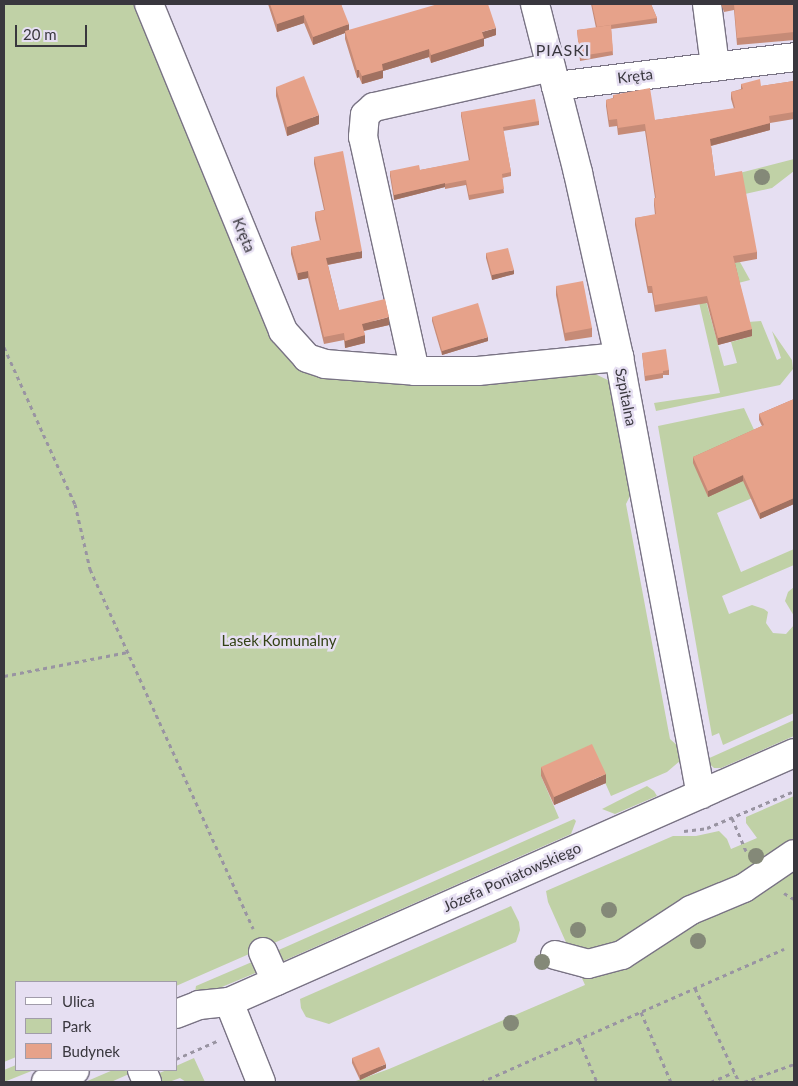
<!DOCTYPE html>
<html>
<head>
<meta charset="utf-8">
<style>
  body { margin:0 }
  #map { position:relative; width:798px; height:1086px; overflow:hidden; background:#e6dff2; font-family:Lato,sans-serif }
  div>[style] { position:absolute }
  .green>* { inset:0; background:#c0d1a6 }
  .path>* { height:3px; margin-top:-1.5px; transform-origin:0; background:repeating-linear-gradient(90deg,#9994a2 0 4px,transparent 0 8px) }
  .roads { filter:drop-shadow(1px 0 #797384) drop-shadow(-1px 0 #797384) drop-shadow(0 1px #797384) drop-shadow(0 -1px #797384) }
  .minor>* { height:28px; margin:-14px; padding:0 14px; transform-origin:14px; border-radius:14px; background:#fff }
  .trees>* { width:16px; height:16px; margin:-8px; border-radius:50%; background:#848978 }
  .wall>* { inset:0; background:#c68b77 }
  .shaded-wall>* { inset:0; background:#a17161 }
  .building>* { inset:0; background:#e6a28a }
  span { translate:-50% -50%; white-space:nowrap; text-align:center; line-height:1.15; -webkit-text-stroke:5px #e6dff2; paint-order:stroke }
  .street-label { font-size:15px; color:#39373e }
  .park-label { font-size:15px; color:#334215 }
  .neighbourhood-label { font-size:16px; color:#39373e; letter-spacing:1px }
  .frame { position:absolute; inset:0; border:5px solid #39373e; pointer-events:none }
  .legend { position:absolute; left:15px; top:981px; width:162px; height:90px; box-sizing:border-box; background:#e6dff2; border:1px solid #a19caa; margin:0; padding:6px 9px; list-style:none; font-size:15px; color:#39373e }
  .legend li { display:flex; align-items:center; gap:10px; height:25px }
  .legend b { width:25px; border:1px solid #a19caa }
  .scale { position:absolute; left:15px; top:25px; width:72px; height:22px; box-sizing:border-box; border:2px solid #39373e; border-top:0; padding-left:6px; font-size:15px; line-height:18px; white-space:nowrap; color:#39373e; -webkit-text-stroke:4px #e6dff2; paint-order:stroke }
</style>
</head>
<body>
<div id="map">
  <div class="green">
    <div style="clip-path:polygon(4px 4px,136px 4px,304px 366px,593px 373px,612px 382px,632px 492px,626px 504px,670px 739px,679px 747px,681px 760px,667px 772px,611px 796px,592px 753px,541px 776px,559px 818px,176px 986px,176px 982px,16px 982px,16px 1057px,4px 1062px)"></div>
    <div style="clip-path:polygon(794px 159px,794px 171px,772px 188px,745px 194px,710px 267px,740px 262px,750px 280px,707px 291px,706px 301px,724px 366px,737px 363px,731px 342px,752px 336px,748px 322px,761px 321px,777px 360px,781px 358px,772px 331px,792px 360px,793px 369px,780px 385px,656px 411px,654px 403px,720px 393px,673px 190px)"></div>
    <div style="clip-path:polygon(744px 408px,756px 434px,754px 476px,762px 494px,717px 513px,741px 572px,794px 549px,794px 565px,722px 596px,729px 614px,752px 605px,764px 609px,768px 612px,766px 623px,773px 633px,786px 634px,794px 625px,794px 713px,723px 745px,719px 733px,712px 736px,658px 426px)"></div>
    <div style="clip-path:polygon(794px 587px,794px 616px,785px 601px,788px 592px)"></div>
    <div style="clip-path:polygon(794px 720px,794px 736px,721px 768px,714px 768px,705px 760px)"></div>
    <div style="clip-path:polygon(647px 786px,654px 791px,657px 796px,615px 814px,602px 809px)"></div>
    <div style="clip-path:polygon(794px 796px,794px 1082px,353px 1082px,389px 1069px,585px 985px,548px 902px,546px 891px,673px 836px,696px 836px,719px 831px,727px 839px,731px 849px,757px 838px,746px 823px,746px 817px)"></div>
    <div style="clip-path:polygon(574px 819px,576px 821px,571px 834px,281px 962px,272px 953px)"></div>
    <div style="clip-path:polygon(511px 906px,519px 922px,520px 930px,516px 942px,329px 1024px,306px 1017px,301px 1008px,300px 999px)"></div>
    <div style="clip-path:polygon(259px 959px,258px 972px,198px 997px,195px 992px,196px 986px)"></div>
    <div style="clip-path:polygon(194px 1058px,205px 1082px,186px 1082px,180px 1078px,169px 1082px,151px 1082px,149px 1077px,167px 1070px,176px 1070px,176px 1066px)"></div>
    <div style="clip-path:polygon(16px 1065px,16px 1070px,34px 1070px,4px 1082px,4px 1070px)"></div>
    <div style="clip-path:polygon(113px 1070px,126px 1070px,129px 1074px,111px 1082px,85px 1082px)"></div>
  </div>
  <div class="path">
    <div style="left:4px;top:347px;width:172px;rotate:65.7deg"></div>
    <div style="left:75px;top:504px;width:67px;rotate:77deg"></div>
    <div style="left:90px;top:569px;width:395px;rotate:65.6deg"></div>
    <div style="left:4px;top:676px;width:126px;rotate:-11deg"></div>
    <div style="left:732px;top:818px;width:39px;rotate:67deg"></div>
    <div style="left:684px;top:831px;width:23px;rotate:-7deg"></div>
    <div style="left:707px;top:828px;width:95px;rotate:-23deg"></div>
    <div style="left:784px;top:893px;width:12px;rotate:31deg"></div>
    <div style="left:695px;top:988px;width:104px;rotate:64.9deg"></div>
    <div style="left:641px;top:1012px;width:76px;rotate:66.8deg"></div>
    <div style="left:579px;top:1040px;width:46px;rotate:66.8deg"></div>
    <div style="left:176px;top:1059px;width:45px;rotate:-23.7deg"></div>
    <div style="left:481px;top:1082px;width:331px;rotate:-23.7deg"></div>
    <div style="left:711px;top:1082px;width:25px;rotate:-23deg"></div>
    <div style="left:744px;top:1082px;width:53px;rotate:-19.8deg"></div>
  </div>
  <div class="roads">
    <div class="minor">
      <div style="left:149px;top:4px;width:353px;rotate:67.7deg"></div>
      <div style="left:283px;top:331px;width:36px;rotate:48deg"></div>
      <div style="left:307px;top:358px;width:19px;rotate:18deg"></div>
      <div style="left:325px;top:364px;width:90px;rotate:4.4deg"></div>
      <div style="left:415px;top:371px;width:63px"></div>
      <div style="left:478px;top:371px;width:142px;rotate:-5.7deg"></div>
      <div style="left:535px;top:4px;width:174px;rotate:75.7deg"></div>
      <div style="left:578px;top:173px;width:189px;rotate:77.4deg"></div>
      <div style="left:619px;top:357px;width:445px;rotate:79.4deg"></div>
      <div style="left:707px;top:4px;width:63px;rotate:82.6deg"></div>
      <div style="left:556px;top:86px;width:240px;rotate:-6.9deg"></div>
      <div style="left:415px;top:371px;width:240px;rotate:-102.5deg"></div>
      <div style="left:363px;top:137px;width:22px;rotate:-85deg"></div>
      <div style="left:365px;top:115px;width:12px;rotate:-42deg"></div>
      <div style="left:374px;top:107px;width:181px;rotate:-12.7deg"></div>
      <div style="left:263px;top:952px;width:32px;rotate:66deg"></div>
      <div style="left:555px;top:955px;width:34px;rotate:15deg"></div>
      <div style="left:588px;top:964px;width:35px;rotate:-15deg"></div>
      <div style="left:622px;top:955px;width:82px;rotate:-33.1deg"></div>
      <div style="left:691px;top:910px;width:57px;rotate:-22.5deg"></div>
      <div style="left:744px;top:888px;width:60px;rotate:-34.2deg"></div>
      <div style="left:229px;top:1002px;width:86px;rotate:68.2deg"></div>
      <div style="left:176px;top:1014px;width:25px;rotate:-21deg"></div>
      <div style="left:199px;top:1005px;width:30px;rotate:-6deg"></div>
      <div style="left:229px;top:1002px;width:617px;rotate:-23.78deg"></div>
      <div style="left:142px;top:1070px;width:13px;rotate:67deg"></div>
      <div style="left:46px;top:1082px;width:31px;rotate:-22deg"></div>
    </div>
  </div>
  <div class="trees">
    <div style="left:762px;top:177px"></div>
    <div style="left:756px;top:856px"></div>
    <div style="left:609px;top:910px"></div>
    <div style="left:578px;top:930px"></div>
    <div style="left:698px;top:941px"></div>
    <div style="left:542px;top:962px"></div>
    <div style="left:511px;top:1023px"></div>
  </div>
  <div class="wall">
    <div style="clip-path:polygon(268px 4px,341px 4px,349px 30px,496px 35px,484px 39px,484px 46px,431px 63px,429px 57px,383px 71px,383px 78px,362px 84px,359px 77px,357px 78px,345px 39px,345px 33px,313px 45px,304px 23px,277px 32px)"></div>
    <div style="clip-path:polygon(591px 4px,651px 4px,657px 18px,657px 23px,611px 29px,613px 55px,580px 61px,577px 30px,596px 28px)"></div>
    <div style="clip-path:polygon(721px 4px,794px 4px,794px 40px,737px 45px,734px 10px,724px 12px)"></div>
    <div style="clip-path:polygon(794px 81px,794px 119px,770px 123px,770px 130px,711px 146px,715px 176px,757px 252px,757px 259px,735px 263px,752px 336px,718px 345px,707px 303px,655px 312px,652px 293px,648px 293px,635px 225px,635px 218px,655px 215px,654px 205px,654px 198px,655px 198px,645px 131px,618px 135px,617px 126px,609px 127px,606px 106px,606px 100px,613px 98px,613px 95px,655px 120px,734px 109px,731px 99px,731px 92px,741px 89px,741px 84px,761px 86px)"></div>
    <div style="clip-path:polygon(276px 87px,319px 124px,287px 136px,276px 96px)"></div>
    <div style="clip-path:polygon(461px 112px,539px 121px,539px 125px,503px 131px,511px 172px,511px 176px,502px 178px,504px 193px,469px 200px,466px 185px,445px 189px,445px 187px,394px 200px,390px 176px,390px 171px,420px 170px,469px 161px,461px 116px)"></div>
    <div style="clip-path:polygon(314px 157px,362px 258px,328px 265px,339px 310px,389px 325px,364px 331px,365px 343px,345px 348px,344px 340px,324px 344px,308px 278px,298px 280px,291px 254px,291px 247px,320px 241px,315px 219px,315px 212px,324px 210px,314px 164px)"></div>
    <div style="clip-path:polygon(486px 253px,514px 274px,492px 280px,486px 258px)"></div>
    <div style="clip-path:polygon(556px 286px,592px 328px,592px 337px,565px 341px,556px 295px)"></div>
    <div style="clip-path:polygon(432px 317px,488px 341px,442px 355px,432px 321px)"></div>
    <div style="clip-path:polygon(642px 353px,669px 370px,669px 375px,663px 375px,663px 378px,645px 381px)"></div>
    <div style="clip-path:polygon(794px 399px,794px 504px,760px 519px,743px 481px,708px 497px,693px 463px,693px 457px,762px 426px,759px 420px,759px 414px)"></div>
    <div style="clip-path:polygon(541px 767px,606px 783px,554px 805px,541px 776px)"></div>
    <div style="clip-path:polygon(352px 1058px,386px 1068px,360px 1080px,352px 1063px)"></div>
  </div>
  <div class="shaded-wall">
    <div style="clip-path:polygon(304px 15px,304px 23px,277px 32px,277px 24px)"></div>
    <div style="clip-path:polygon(349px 24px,349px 32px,345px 31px,345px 33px,313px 45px,313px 37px)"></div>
    <div style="clip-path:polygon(496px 28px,496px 35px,484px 39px,484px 46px,431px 63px,431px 55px,482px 32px)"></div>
    <div style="clip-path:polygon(429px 49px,429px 57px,383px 71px,383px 78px,362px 84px,362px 76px,382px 64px)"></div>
    <div style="clip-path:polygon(357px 70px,359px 70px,359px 77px,357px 78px)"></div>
    <div style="clip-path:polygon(319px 115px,319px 124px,287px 136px,287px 127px)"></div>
    <div style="clip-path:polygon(770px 123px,770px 130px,710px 146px,710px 139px)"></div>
    <div style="clip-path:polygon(445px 183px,445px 187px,394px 200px,394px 195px)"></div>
    <div style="clip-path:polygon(362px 251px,362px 258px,326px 265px,326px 258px)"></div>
    <div style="clip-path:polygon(514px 270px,514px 274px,492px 280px,492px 275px)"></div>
    <div style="clip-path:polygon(308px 271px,308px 278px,298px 280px,298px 273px)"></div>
    <div style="clip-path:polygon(389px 317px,389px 325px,362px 331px,362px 324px)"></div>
    <div style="clip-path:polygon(752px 329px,752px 336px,718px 345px,718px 338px)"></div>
    <div style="clip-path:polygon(365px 335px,365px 343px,345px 348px,345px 341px)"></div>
    <div style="clip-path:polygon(488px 337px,488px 341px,442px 355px,442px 351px)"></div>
    <div style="clip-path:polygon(743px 475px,743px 481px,708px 497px,708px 491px)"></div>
    <div style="clip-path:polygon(794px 498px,794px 504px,760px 519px,760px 513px)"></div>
    <div style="clip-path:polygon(606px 774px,606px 783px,554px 805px,554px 797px)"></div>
    <div style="clip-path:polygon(386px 1064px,386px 1068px,360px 1080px,360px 1075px)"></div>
  </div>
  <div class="building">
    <div style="clip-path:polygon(270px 4px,341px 4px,349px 24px,313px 37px,304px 15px,277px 24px)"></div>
    <div style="clip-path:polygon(438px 4px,488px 4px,496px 28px,482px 32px,484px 38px,431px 55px,429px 49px,382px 64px,383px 70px,362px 76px,359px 70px,357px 70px,345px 31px)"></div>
    <div style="clip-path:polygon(592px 4px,651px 4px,657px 18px,597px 27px)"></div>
    <div style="clip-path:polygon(734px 4px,794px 4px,794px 32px,737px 38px)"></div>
    <div style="clip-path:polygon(611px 25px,613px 51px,580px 56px,577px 30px)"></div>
    <div style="clip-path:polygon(304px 76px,319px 115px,287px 127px,276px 87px)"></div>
    <div style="clip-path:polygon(760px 79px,761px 86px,794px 81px,794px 112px,769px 116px,770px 123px,710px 139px,715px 176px,742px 171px,757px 252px,733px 256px,752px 329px,718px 338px,707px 296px,655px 305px,652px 286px,648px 286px,635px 218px,656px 214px,654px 198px,656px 198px,645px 124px,618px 128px,617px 119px,609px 120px,606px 100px,614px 98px,613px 95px,650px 88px,655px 120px,735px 108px,731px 92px,743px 89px,741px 84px)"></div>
    <div style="clip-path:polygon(535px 99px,539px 121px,503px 127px,511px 172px,502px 174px,504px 189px,469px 195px,466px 180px,445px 184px,445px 183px,394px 195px,390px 171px,419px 165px,420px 170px,470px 160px,461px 112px)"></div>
    <div style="clip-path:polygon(343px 151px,362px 251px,326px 258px,339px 310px,385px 299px,389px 317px,362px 324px,365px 335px,345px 341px,344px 333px,324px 337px,308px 271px,298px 273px,291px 247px,321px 240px,315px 212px,325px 210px,314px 157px)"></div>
    <div style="clip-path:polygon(508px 248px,514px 270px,492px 275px,486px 253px)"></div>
    <div style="clip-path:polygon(583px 281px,592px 328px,565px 333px,556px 286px)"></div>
    <div style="clip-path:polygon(478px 303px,488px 337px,442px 351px,432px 317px)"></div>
    <div style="clip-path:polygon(666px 349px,669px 370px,663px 371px,663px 373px,645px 376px,642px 353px)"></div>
    <div style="clip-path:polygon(794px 399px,794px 498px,760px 513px,743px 475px,708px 491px,693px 457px,764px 425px,759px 414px)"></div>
    <div style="clip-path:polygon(592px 744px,606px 774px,554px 797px,541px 767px)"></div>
    <div style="clip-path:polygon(379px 1047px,386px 1064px,360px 1075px,352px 1058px)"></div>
  </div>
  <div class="street-label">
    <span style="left:635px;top:76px;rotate:-7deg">Kręta</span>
    <span style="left:244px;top:235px;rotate:68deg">Kręta</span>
    <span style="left:626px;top:397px;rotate:79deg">Szpitalna</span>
    <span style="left:512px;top:877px;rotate:-24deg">Józefa Poniatowskiego</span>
  </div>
  <div class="park-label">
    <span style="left:279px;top:641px">Lasek Komunalny</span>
  </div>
  <div class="neighbourhood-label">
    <span style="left:563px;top:50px">PIASKI</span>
  </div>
  <div class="frame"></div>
  <ul class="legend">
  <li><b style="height:6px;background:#fff"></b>Ulica</li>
  <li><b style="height:14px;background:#c0d1a6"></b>Park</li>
  <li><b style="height:14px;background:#e6a28a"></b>Budynek</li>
  </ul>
  <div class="scale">20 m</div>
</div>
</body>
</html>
